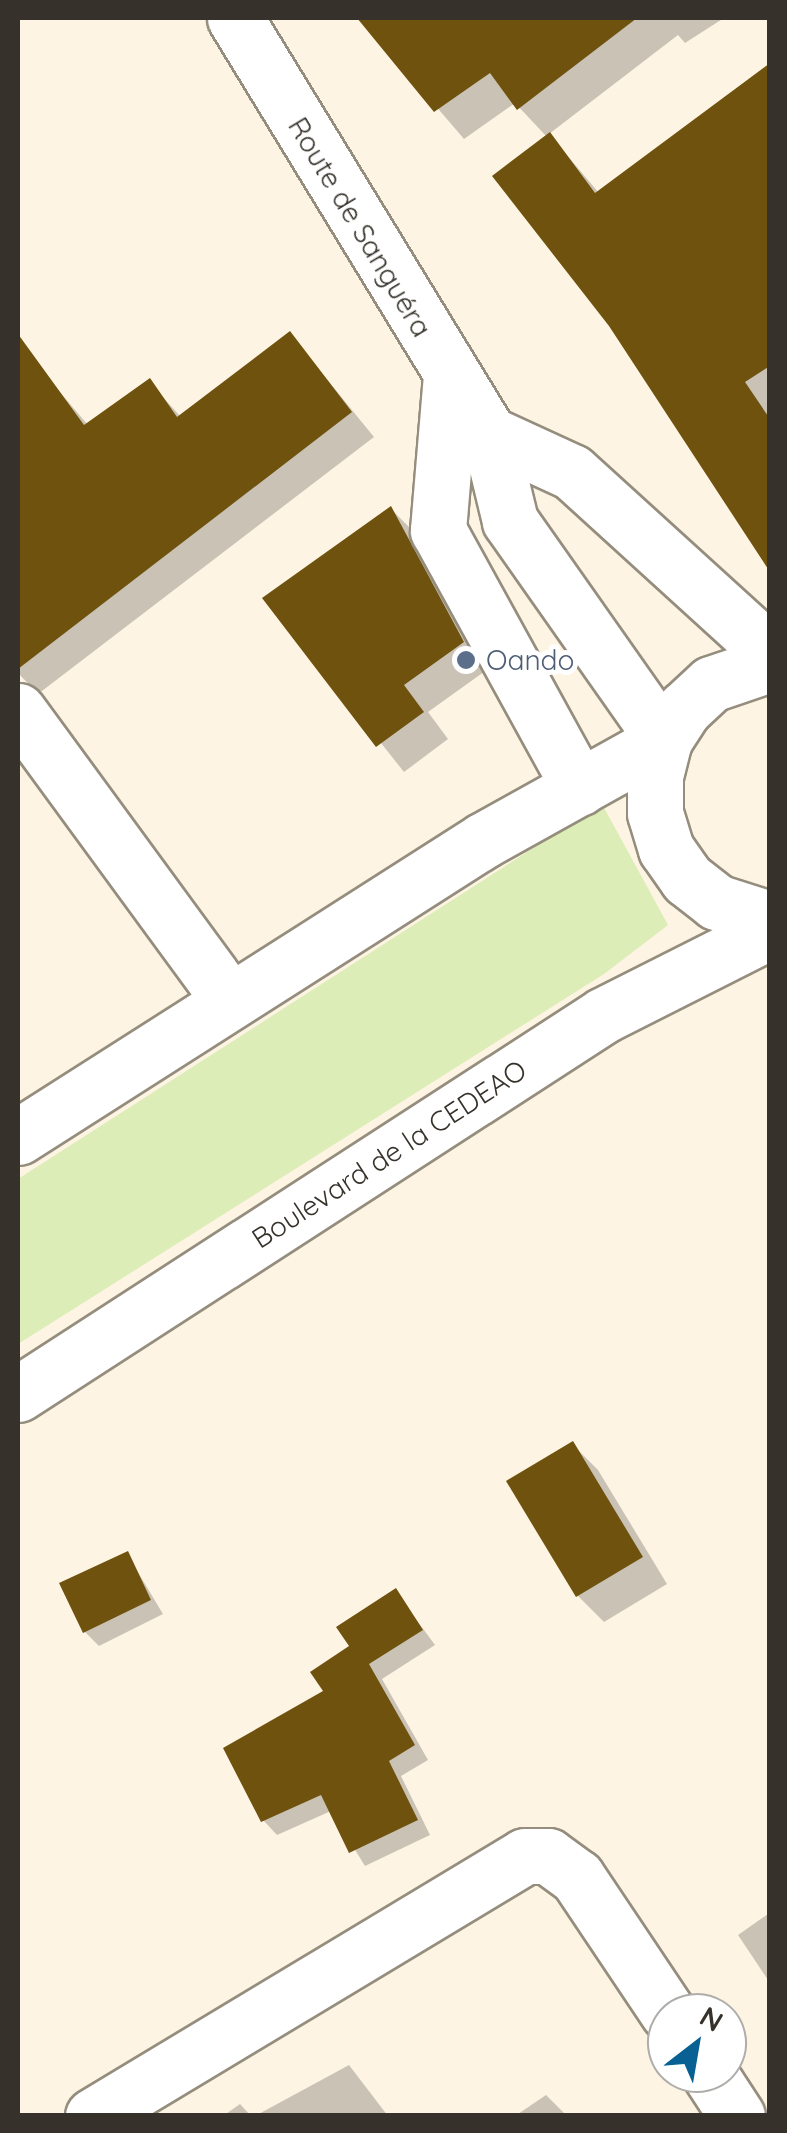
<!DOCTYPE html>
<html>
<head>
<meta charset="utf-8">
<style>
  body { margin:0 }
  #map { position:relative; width:787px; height:2133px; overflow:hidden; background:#fdf4e3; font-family:Quicksand,sans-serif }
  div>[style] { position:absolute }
  .green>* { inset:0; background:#dcedb7 }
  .shadow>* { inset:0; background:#0003 }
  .building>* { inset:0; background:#6e520e }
  .roads { filter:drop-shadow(2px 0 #958d7d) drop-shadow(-2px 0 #958d7d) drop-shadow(0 2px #958d7d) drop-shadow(0 -2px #958d7d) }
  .minor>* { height:55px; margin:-27.5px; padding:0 27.5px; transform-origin:27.5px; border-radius:27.5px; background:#fff }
  .major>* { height:55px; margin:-27.5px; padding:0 27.5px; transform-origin:27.5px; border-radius:27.5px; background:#fff }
  .dots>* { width:28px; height:28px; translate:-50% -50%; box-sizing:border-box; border:5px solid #fff; border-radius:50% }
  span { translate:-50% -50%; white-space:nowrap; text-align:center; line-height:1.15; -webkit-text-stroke:10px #fff; paint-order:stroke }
  .street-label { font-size:28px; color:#36322b }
  .service-label { font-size:28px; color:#4e5e75 }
  .left { translate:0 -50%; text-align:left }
  .frame { position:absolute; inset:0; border:20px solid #36322b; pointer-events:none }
  .north { position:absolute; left:647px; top:1993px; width:100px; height:100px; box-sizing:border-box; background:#fff; border:2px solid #afadaa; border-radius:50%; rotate:31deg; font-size:28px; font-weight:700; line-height:40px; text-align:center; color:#36322b }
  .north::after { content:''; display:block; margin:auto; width:35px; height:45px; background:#086192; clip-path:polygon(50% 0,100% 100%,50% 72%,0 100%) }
</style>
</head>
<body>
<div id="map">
  <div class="green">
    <div style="clip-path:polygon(602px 804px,668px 925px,604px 974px,18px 1344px,18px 1179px)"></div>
  </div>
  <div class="shadow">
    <div style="clip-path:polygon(438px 18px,724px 18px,685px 43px,678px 35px,549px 134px,599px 193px,770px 66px,770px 555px,547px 137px,515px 103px,464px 139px,392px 55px)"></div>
    <div style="clip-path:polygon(290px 334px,374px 437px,38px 694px,18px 673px,18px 362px,33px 385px,46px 376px,88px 425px,149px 382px,181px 417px)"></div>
    <div style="clip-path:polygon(391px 509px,417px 535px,488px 669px,428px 712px,448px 739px,404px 772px,266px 598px)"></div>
    <div style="clip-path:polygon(572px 1444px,598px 1470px,667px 1584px,604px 1622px,578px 1596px)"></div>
    <div style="clip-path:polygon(127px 1554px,163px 1614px,99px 1646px,85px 1632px)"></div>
    <div style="clip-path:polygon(396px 1592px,435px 1645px,382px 1679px,428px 1760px,401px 1776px,430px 1835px,365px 1866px,331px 1811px,277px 1835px,263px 1820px,352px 1647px)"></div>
    <div style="clip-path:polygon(768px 1914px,770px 1916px,770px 1983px,738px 1935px)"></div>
    <div style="clip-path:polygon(349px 2065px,388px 2116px,255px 2116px)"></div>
    <div style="clip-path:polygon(546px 2095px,567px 2116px,515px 2116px)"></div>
    <div style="clip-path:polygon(240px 2104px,251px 2116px,223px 2116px)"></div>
  </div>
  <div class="building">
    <div style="clip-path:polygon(357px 18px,637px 18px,517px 110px,490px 73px,434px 112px)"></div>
    <div style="clip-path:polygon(770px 63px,770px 366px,745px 382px,770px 419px,770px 572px,609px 326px,492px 176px,550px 132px,595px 193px)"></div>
    <div style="clip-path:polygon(290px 331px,352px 412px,18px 669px,18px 334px,84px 425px,150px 378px,177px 417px)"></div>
    <div style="clip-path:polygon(391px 506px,464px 642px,404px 685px,424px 712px,376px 747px,262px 598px)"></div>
    <div style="clip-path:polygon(573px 1441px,643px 1557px,576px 1597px,506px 1481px)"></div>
    <div style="clip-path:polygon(128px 1551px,151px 1600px,83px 1633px,59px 1583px)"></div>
    <div style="clip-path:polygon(396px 1588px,423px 1630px,369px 1664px,415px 1745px,389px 1761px,418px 1820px,349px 1853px,321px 1795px,261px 1822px,223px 1748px,323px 1691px,310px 1672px,349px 1646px,336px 1627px)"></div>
  </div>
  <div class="roads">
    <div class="minor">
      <div style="left:235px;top:18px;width:487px;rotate:58.6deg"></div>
      <div style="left:489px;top:434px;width:89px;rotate:76.4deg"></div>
      <div style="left:510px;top:521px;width:268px;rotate:54.9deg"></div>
      <div style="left:451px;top:375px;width:156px;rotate:94.8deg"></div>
      <div style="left:438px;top:530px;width:294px;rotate:61.2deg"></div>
      <div style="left:489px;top:434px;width:91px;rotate:24.6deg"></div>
      <div style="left:572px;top:472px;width:268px;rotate:42.3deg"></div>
      <div style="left:18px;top:711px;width:356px;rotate:53.8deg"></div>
      <div style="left:709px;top:2073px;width:51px;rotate:56.9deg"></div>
      <div style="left:93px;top:2116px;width:504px;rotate:-31.04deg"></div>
      <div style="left:525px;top:1856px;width:23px"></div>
      <div style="left:548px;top:1856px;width:36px;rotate:36deg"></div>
      <div style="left:577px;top:1877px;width:164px;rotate:56.2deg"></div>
    </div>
    <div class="major">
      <div style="left:770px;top:664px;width:62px;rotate:161.3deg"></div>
      <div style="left:711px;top:684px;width:37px;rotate:137deg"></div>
      <div style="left:684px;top:709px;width:37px;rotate:123deg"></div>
      <div style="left:664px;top:740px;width:37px;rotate:104deg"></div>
      <div style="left:655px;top:776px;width:37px;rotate:90deg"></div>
      <div style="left:655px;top:813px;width:38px;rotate:73deg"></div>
      <div style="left:666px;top:849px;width:37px;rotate:55deg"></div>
      <div style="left:687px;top:879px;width:37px;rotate:38deg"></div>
      <div style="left:716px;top:902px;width:57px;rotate:17.5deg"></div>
      <div style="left:18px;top:1137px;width:553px;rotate:-32.51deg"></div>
      <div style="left:484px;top:840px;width:206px;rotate:-29.1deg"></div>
      <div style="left:18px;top:1394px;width:698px;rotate:-32.89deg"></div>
      <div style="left:604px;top:1015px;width:186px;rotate:-26.8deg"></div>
    </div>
  </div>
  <div class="dots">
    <div style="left:466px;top:660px;background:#5c6f8a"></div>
  </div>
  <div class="street-label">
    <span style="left:360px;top:227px;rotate:59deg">Route de Sanguéra</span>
    <span style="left:389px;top:1154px;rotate:-33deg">Boulevard de la CEDEAO</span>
  </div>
  <div class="service-label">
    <span class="left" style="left:486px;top:660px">Oando</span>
  </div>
  <div class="frame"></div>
  <div class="north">N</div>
</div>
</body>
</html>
